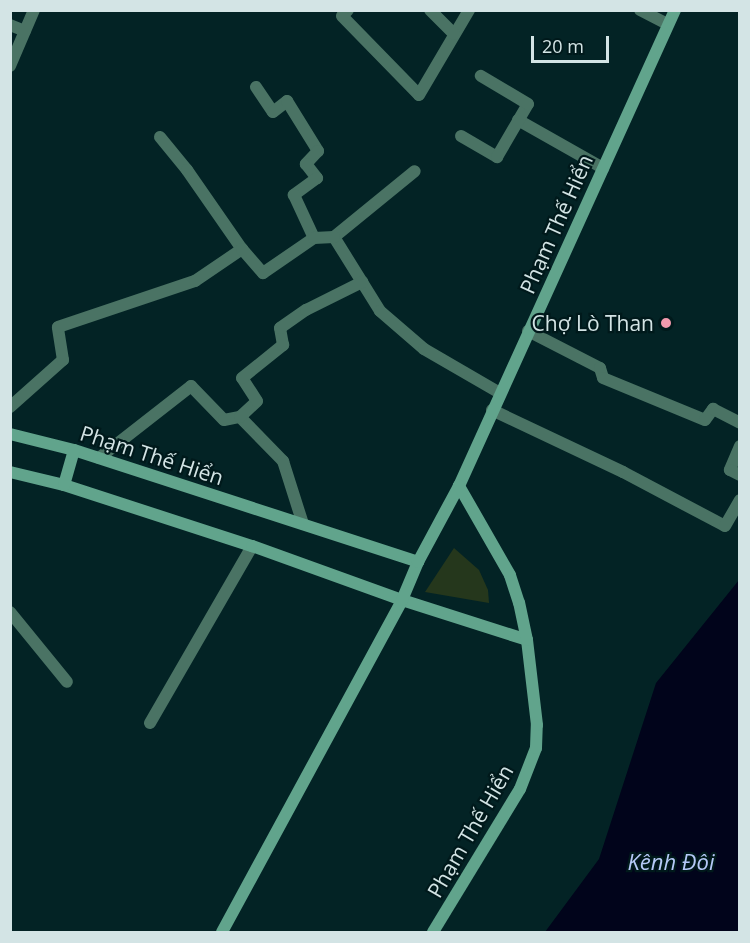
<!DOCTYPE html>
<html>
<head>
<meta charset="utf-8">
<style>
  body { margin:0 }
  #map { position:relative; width:750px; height:943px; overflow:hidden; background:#032325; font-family:"Open Sans",sans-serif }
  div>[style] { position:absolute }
  .green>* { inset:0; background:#25371c }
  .water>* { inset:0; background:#01041b }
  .street>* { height:12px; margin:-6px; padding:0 6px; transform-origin:6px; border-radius:6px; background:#4a7364 }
  .secondary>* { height:12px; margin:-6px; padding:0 6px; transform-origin:6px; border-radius:6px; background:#61a48c }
  .dots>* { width:16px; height:16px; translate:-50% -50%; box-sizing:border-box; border:3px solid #00191b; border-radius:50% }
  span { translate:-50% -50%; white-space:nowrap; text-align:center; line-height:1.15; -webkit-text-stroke:4.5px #00191b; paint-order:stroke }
  .street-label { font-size:21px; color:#d3e4e5 }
  .poi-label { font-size:21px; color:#d3e4e5 }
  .right { translate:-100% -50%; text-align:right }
  .water-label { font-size:22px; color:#b5c9f7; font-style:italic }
  .frame { position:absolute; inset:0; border:12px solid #d3e4e5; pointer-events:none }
  .scale { position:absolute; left:531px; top:36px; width:78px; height:27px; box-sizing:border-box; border:3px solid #d3e4e5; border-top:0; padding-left:8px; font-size:18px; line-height:21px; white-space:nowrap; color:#d3e4e5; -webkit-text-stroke:4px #00191b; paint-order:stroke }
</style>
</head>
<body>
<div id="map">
  <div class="green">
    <div style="clip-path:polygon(454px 548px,479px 570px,488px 590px,489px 603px,425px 592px)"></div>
  </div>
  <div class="water">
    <div style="clip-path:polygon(739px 580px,739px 932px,545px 932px,599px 859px,656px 683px)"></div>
  </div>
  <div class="street">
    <div style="left:348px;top:10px;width:8px;rotate:135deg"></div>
    <div style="left:342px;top:16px;width:110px;rotate:45.7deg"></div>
    <div style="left:419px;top:95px;width:99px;rotate:-59.5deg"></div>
    <div style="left:430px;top:10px;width:34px;rotate:45deg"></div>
    <div style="left:640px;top:10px;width:31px;rotate:27deg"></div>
    <div style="left:10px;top:25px;width:16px;rotate:22deg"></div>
    <div style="left:10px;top:66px;width:61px;rotate:-66.8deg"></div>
    <div style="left:256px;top:87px;width:30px;rotate:56deg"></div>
    <div style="left:273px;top:112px;width:18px;rotate:-38deg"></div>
    <div style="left:287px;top:101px;width:59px;rotate:58.2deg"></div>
    <div style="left:318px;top:151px;width:18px;rotate:133deg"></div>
    <div style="left:306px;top:164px;width:18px;rotate:52deg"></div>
    <div style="left:317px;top:178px;width:29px;rotate:144deg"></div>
    <div style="left:294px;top:195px;width:47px;rotate:65.1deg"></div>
    <div style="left:518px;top:120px;width:98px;rotate:29.5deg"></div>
    <div style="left:461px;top:136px;width:42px;rotate:30.3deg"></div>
    <div style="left:497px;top:157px;width:61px;rotate:-59.7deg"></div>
    <div style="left:528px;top:104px;width:55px;rotate:-149.2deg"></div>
    <div style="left:160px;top:137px;width:43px;rotate:50.7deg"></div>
    <div style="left:187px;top:170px;width:96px;rotate:55.2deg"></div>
    <div style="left:334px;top:237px;width:87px;rotate:58.1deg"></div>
    <div style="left:380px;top:311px;width:58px;rotate:40.8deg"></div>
    <div style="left:424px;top:349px;width:88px;rotate:30.1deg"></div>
    <div style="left:334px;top:237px;width:104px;rotate:-39.2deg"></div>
    <div style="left:528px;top:331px;width:81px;rotate:27.2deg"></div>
    <div style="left:600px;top:368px;width:10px;rotate:73deg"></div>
    <div style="left:603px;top:378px;width:110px;rotate:22.4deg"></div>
    <div style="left:705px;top:420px;width:14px;rotate:-54deg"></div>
    <div style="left:713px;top:409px;width:30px;rotate:27deg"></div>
    <div style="left:10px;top:407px;width:71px;rotate:-41.6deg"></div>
    <div style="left:63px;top:360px;width:33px;rotate:-99deg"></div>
    <div style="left:58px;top:327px;width:145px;rotate:-18.6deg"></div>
    <div style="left:195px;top:281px;width:57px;rotate:-34.2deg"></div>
    <div style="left:242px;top:249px;width:32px;rotate:49deg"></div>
    <div style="left:263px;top:273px;width:62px;rotate:-34.5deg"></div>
    <div style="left:314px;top:238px;width:20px;rotate:-3deg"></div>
    <div style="left:492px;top:410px;width:145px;rotate:25.3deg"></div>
    <div style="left:623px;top:472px;width:115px;rotate:27.9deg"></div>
    <div style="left:725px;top:526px;width:30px;rotate:-60deg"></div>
    <div style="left:240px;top:417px;width:62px;rotate:45.7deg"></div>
    <div style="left:283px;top:461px;width:66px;rotate:72.4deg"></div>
    <div style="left:740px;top:446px;width:26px;rotate:113deg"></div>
    <div style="left:730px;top:470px;width:11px;rotate:27deg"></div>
    <div style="left:99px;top:458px;width:117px;rotate:-38deg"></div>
    <div style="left:191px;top:386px;width:47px;rotate:45.9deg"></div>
    <div style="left:224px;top:420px;width:16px;rotate:-11deg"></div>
    <div style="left:240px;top:417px;width:23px;rotate:-43deg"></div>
    <div style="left:257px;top:401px;width:27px;rotate:-123deg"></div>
    <div style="left:242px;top:378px;width:53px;rotate:-38.8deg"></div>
    <div style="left:283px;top:345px;width:17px;rotate:-100deg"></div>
    <div style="left:280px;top:328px;width:32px;rotate:-35deg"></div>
    <div style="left:306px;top:310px;width:63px;rotate:-26.6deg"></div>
    <div style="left:10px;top:612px;width:90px;rotate:50.8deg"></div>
    <div style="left:150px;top:723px;width:204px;rotate:-60deg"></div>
  </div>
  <div class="secondary">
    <div style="left:10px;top:434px;width:66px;rotate:14deg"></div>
    <div style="left:74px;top:450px;width:362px;rotate:18deg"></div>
    <div style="left:10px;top:472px;width:56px;rotate:13.5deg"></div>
    <div style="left:64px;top:485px;width:198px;rotate:18deg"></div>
    <div style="left:252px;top:546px;width:159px;rotate:19.8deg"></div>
    <div style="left:402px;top:600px;width:131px;rotate:17.7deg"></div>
    <div style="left:64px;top:485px;width:36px;rotate:-74deg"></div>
    <div style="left:222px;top:932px;width:378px;rotate:-61.5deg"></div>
    <div style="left:402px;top:600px;width:41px;rotate:-67.2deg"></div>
    <div style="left:418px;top:562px;width:86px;rotate:-61.7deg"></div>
    <div style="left:459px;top:486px;width:523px;rotate:-65.59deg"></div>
    <div style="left:433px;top:932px;width:167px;rotate:-58.7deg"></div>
    <div style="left:520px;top:789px;width:44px;rotate:-68.7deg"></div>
    <div style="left:536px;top:748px;width:23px;rotate:-88deg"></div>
    <div style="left:537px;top:725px;width:86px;rotate:-96.7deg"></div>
    <div style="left:527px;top:640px;width:38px;rotate:-102deg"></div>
    <div style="left:519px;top:603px;width:29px;rotate:-108deg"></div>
    <div style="left:510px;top:575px;width:103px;rotate:-119.8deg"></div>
  </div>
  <div class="dots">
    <div style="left:666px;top:323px;background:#f29aae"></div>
  </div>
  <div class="street-label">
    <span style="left:556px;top:224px;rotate:-66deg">Phạm Thế Hiển</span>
    <span style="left:152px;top:455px;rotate:18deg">Phạm Thế Hiển</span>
    <span style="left:470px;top:831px;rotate:-60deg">Phạm Thế Hiển</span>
  </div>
  <div class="poi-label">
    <span class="right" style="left:654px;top:323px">Chợ Lò Than</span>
  </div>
  <div class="water-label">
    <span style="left:671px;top:862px">Kênh Đôi</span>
  </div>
  <div class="frame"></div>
  <div class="scale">20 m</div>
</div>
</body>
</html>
